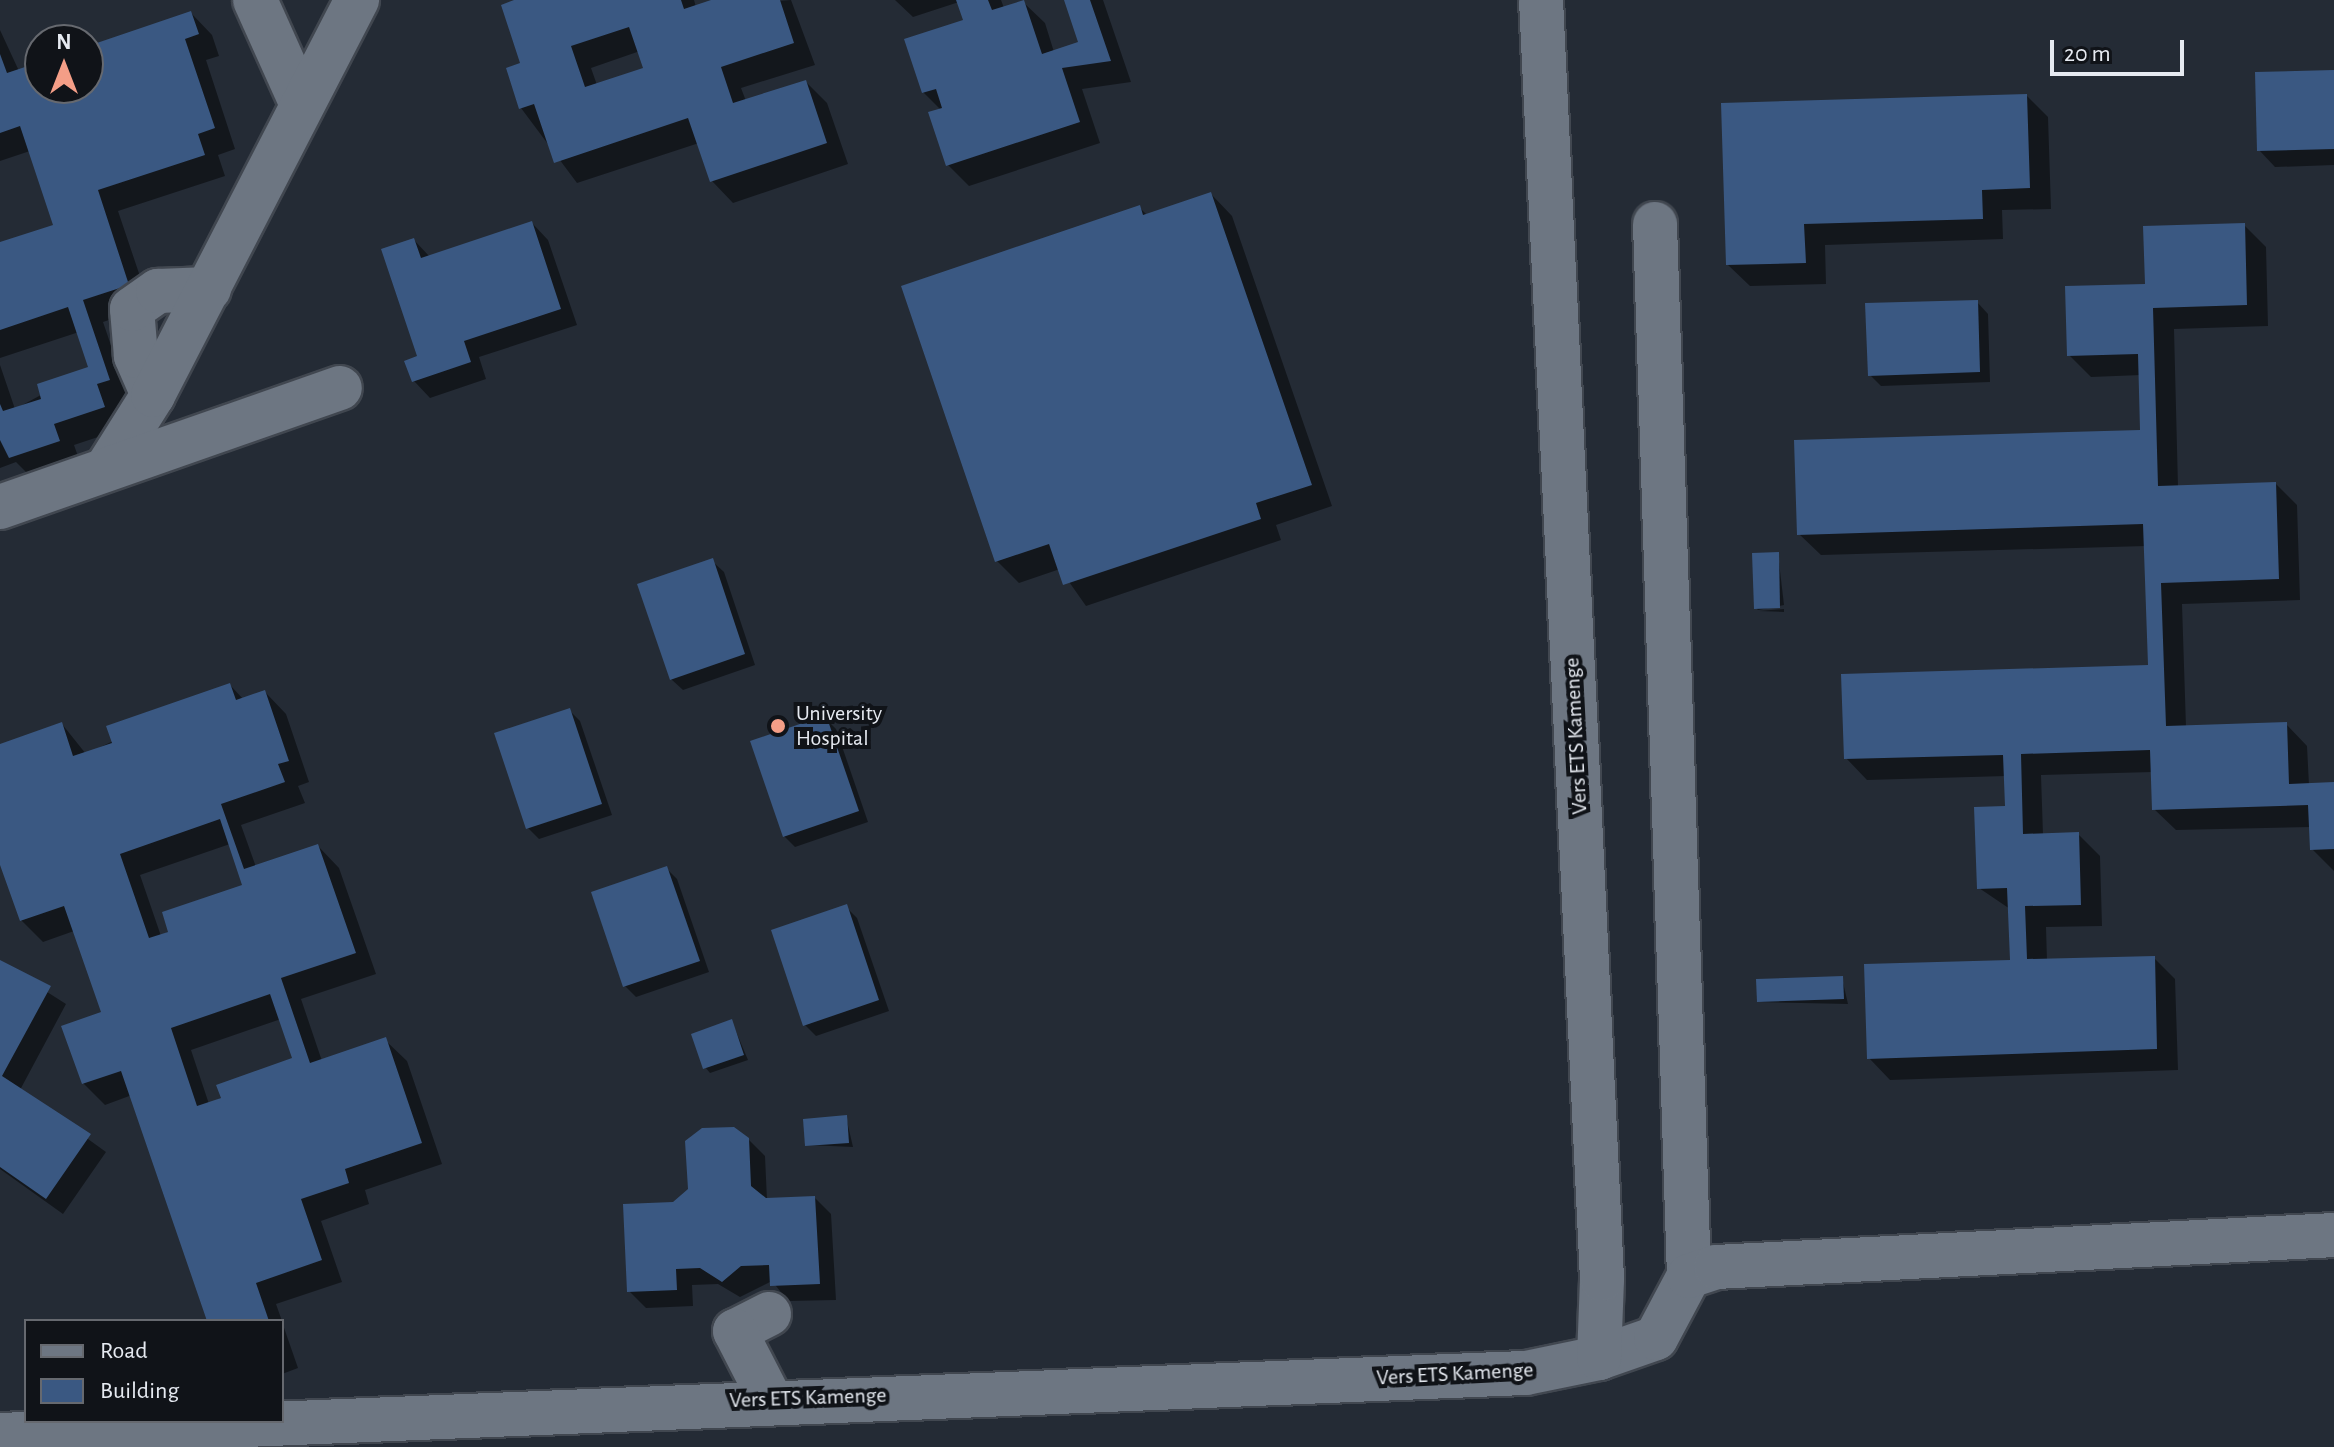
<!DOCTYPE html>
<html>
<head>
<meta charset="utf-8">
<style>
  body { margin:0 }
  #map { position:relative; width:2334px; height:1447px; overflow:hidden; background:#242b35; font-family:"Alegreya Sans",sans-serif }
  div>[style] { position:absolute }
  .shadow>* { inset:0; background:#0007 }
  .building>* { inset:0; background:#3a5882 }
  .roads { filter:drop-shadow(2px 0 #414750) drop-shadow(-2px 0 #414750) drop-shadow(0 2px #414750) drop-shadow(0 -2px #414750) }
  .minor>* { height:44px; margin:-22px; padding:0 22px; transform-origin:22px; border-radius:22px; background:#6d7682 }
  .dots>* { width:22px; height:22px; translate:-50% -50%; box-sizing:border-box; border:4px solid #101318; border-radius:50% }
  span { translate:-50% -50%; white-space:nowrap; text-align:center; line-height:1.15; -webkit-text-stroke:8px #101318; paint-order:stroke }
  .poi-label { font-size:22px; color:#e6eaf1 }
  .left { translate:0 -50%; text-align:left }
  .street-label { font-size:22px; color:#e6eaf1 }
  .legend { position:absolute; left:24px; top:1319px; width:260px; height:104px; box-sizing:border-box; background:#101318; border:2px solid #66696f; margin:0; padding:10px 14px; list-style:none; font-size:24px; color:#e6eaf1 }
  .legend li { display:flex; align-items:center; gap:16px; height:40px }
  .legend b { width:40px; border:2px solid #66696f }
  .north { position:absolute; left:24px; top:24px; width:80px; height:80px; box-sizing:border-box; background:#101318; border:2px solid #66696f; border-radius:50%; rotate:0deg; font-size:22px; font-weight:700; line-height:32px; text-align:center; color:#e6eaf1 }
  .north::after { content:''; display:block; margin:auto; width:28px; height:36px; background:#f49e87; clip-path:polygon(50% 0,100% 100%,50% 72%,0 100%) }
  .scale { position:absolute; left:2050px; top:40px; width:134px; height:36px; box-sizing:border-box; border:4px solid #e6eaf1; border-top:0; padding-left:10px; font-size:24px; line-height:28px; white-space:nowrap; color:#e6eaf1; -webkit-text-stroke:6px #101318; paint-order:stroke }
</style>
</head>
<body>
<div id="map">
  <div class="shadow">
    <div style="clip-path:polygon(evenodd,521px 0,694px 0,696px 7px,791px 0,815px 65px,741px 88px,746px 101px,806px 82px,827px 103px,848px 164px,733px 203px,712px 181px,699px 143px,577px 183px,521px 108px,521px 0,640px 51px,645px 69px,597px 85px,591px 68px,640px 51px)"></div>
    <div style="clip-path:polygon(895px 0,1001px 0,1004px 8px,1023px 2px,1045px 23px,1054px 52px,1080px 43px,1066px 0,1103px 0,1131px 82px,1082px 89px,1100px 143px,969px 186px,948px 165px,941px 110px,923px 92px,965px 21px,959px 2px,913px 17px)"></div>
    <div style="clip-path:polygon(191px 13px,212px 35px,219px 56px,206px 60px,235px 149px,218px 155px,225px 176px,118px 211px,150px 306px,103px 322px,130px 401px,117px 405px,125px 428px,74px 445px,80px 462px,32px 478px,16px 462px,0 468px,0 365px,15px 409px,91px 368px,79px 332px,0 358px,0 245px,56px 226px,30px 151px,0 161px,0 30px,19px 71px,40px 64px,40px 88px,88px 88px,88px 48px)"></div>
    <div style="clip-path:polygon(2334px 72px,2334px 165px,2275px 167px,2259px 150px)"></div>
    <div style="clip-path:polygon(2027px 96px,2048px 117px,2051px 209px,2002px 210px,2003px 239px,1825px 245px,1826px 284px,1750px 286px,1728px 265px)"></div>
    <div style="clip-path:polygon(1211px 194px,1232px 216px,1332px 506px,1276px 525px,1281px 540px,1086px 606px,1060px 569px,1019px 583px,997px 561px,1140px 208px,1148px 216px)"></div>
    <div style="clip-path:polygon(532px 223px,548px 240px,577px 325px,479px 357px,486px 379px,430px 398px,414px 381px,420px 357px,414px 240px,430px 257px)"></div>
    <div style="clip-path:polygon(2244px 225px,2266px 247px,2268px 326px,2174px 329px,2178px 487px,2276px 484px,2297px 505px,2300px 600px,2182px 604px,2186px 727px,2286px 724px,2307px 746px,2309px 785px,2334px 784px,2334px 871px,2312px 849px,2311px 827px,2176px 830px,2154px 809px,2153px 772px,2041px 775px,2043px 835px,2078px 834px,2100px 856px,2102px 926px,2046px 927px,2047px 961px,2154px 958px,2175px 979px,2178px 1070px,1890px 1080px,1869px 1058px,2012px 962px,2010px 909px,1979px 888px,2007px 808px,2006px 776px,1867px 780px,1846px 758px,2150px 667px,2146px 546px,1821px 555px,1799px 534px,2142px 432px,2141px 375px,2091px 377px,2069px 355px,2147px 286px)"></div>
    <div style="clip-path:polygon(1977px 302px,1988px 314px,1990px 382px,1881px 386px,1870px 375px)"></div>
    <div style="clip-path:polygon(1778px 554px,1784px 605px,1758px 610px,1756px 608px)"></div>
    <div style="clip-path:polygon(712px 561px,724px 572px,755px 665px,683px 690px,671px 679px)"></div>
    <div style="clip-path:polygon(1784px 609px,1784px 612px,1759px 611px)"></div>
    <div style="clip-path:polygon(evenodd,230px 685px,244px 700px,265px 692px,286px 714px,309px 782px,298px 786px,305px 803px,241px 825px,256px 867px,318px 846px,339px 868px,376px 974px,301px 999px,322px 1061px,385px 1040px,407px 1061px,442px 1164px,365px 1190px,369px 1204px,321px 1221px,342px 1282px,276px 1304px,282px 1321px,209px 1321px,132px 1095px,105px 1105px,83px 1083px,104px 1013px,74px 931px,43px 942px,21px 920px,0 859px,0 746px,62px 724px,86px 754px,230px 685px,230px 844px,245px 886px,161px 936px,140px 875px,230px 844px,230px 685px,281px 1019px,295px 1059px,209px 1104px,191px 1050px,281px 1019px)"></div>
    <div style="clip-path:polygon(569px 710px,580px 721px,612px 815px,539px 839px,528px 828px)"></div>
    <div style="clip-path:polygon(825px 718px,836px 729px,868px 822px,795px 847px,784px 836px)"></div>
    <div style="clip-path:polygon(666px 868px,677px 879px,709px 972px,636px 997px,625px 986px,594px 893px)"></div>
    <div style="clip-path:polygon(846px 907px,857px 918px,889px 1011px,816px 1036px,805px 1025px)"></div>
    <div style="clip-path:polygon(0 962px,66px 1004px,20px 1090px,106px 1152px,63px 1214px,0 1169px)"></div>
    <div style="clip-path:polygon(1842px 978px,1848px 1004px,1759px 1002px)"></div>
    <div style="clip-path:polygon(732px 1022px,748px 1060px,710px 1073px,705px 1067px)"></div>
    <div style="clip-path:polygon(846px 1117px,853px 1147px,807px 1145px)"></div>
    <div style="clip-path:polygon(748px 1139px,765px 1156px,767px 1200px,815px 1198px,831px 1214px,836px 1300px,788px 1301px,772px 1281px,740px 1297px,718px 1284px,692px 1285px,693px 1306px,646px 1308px,629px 1291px,674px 1204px)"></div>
    <div style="clip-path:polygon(282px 1322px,298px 1368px,282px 1374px)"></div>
  </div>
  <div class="building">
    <div style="clip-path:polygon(evenodd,514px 0,681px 0,684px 9px,711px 0,780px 0,794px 43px,721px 67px,733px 103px,806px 80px,827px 143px,710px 182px,688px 118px,554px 163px,534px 104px,519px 109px,506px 68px,520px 63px,501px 5px,514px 0,629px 27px,643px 68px,585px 87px,571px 46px,629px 27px)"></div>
    <div style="clip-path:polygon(956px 0,988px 0,992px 10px,1024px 0,1042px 54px,1078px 42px,1064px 0,1090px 0,1111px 61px,1062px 68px,1080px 122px,946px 166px,928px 112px,942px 108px,936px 89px,922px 93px,904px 39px,963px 20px)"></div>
    <div style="clip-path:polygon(191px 11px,199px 34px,185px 39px,215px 128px,198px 134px,205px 155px,98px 190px,129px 285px,83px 300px,110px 380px,97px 384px,105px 407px,54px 424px,60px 441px,9px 458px,0 440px,0 404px,3px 411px,41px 399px,37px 384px,88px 367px,68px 307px,0 330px,0 242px,53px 225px,20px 126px,0 133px,0 54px,7px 73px,40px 62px,40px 88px,88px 88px,88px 46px)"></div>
    <div style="clip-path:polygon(2334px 70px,2334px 149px,2257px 151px,2255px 72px)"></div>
    <div style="clip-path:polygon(2027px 94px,2030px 188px,1982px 190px,1983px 219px,1804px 224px,1806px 263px,1726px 265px,1721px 103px)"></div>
    <div style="clip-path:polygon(1211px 192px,1312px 485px,1256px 503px,1261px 519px,1063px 585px,1049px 544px,995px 562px,901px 286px,1140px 205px,1143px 215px)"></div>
    <div style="clip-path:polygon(532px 221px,561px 309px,464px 341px,471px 362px,412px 382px,404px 361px,417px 356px,381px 249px,414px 238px,421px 258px)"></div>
    <div style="clip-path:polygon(2245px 223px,2247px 305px,2153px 308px,2158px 486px,2276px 482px,2279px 579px,2161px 583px,2166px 726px,2287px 722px,2289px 784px,2334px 782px,2334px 849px,2310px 850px,2308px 805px,2152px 810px,2150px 750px,2021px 754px,2023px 834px,2079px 832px,2081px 905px,2025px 906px,2027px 959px,2155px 956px,2157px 1049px,1867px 1059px,1864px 964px,2010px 960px,2007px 888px,1977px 889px,1974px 807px,2005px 806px,2003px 755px,1844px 759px,1841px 674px,2148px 665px,2143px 524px,1797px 535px,1794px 440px,2140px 430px,2138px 354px,2067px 356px,2065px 286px,2145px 284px,2143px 226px)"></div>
    <div style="clip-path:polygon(1978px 300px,1980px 372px,1868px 376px,1865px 303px)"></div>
    <div style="clip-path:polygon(1779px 552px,1780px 608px,1754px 609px,1752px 553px)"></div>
    <div style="clip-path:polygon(713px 558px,745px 654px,670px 680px,637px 584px)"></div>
    <div style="clip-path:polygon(evenodd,230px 683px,236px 700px,265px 690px,289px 761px,278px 764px,285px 782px,221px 804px,244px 869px,318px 844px,356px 953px,281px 978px,310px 1063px,386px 1037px,422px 1143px,345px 1169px,349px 1183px,301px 1199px,322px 1260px,256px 1283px,269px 1321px,207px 1321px,121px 1071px,82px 1084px,61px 1026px,101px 1012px,64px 906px,20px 921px,0 865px,0 744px,62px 722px,73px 756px,112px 743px,106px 726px,230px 683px,220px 819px,242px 885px,162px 912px,168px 932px,149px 938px,120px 854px,220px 819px,230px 683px,270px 994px,292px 1058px,216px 1085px,221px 1098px,197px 1106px,171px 1028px,270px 994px)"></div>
    <div style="clip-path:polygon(570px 708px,602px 804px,526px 829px,494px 733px)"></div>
    <div style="clip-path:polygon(826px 715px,859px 811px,783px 837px,750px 741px)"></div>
    <div style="clip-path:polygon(667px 866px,700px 961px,623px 987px,591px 892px)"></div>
    <div style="clip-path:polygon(847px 904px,879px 1000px,803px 1026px,771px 930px)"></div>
    <div style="clip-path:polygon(0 960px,51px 986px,2px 1076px,91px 1134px,46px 1199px,0 1167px)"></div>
    <div style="clip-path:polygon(1843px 976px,1844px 999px,1757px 1002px,1756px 979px)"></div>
    <div style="clip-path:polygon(732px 1019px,744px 1055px,703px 1069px,691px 1034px)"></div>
    <div style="clip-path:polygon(847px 1115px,849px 1143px,805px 1146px,803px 1119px)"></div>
    <div style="clip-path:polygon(734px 1127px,749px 1138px,751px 1186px,766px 1198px,815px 1196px,820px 1284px,770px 1286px,769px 1265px,741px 1266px,722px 1282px,700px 1268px,676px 1269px,677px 1290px,627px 1292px,623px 1204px,673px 1202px,688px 1189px,685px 1141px,702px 1128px)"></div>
  </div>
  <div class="roads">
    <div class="minor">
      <div style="left:255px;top:0;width:110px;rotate:65.8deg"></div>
      <div style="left:1655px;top:224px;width:1053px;rotate:88.15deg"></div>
      <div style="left:153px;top:395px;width:43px;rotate:-113.6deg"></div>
      <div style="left:136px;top:356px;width:47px;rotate:-94.9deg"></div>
      <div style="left:132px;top:309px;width:32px;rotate:-35deg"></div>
      <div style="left:158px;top:291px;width:51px;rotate:-2.2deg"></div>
      <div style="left:107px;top:468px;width:86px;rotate:-57.8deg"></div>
      <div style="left:153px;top:395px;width:445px;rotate:-62.7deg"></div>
      <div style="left:0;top:507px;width:360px;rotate:-19.3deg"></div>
      <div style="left:769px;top:1314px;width:38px;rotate:153deg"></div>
      <div style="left:735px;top:1331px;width:76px;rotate:62.8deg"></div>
      <div style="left:1599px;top:1358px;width:60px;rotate:-19.3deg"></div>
      <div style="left:1656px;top:1338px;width:70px;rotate:-62deg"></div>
      <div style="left:1689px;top:1276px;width:28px;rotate:-18deg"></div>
      <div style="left:1716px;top:1267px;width:619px;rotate:-2.96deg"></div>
      <div style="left:0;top:1435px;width:1527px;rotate:-2.33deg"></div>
      <div style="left:1526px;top:1373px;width:75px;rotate:-11.6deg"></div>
      <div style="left:1599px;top:1358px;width:79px;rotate:-87.8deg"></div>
      <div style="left:1602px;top:1279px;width:1280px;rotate:-92.73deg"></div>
    </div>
  </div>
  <div class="dots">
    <div style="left:778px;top:726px;background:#f49e87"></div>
  </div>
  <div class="poi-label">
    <span class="left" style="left:796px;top:726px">University<br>Hospital</span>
  </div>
  <div class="street-label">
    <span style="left:1576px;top:736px;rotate:-93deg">Vers ETS Kamenge</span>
    <span style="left:1455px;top:1374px;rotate:-3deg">Vers ETS Kamenge</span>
    <span style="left:808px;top:1398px;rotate:-2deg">Vers ETS Kamenge</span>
  </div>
  <ul class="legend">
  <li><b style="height:10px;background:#6d7682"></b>Road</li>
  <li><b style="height:22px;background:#3a5882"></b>Building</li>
  </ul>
  <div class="north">N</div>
  <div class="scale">20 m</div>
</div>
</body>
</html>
